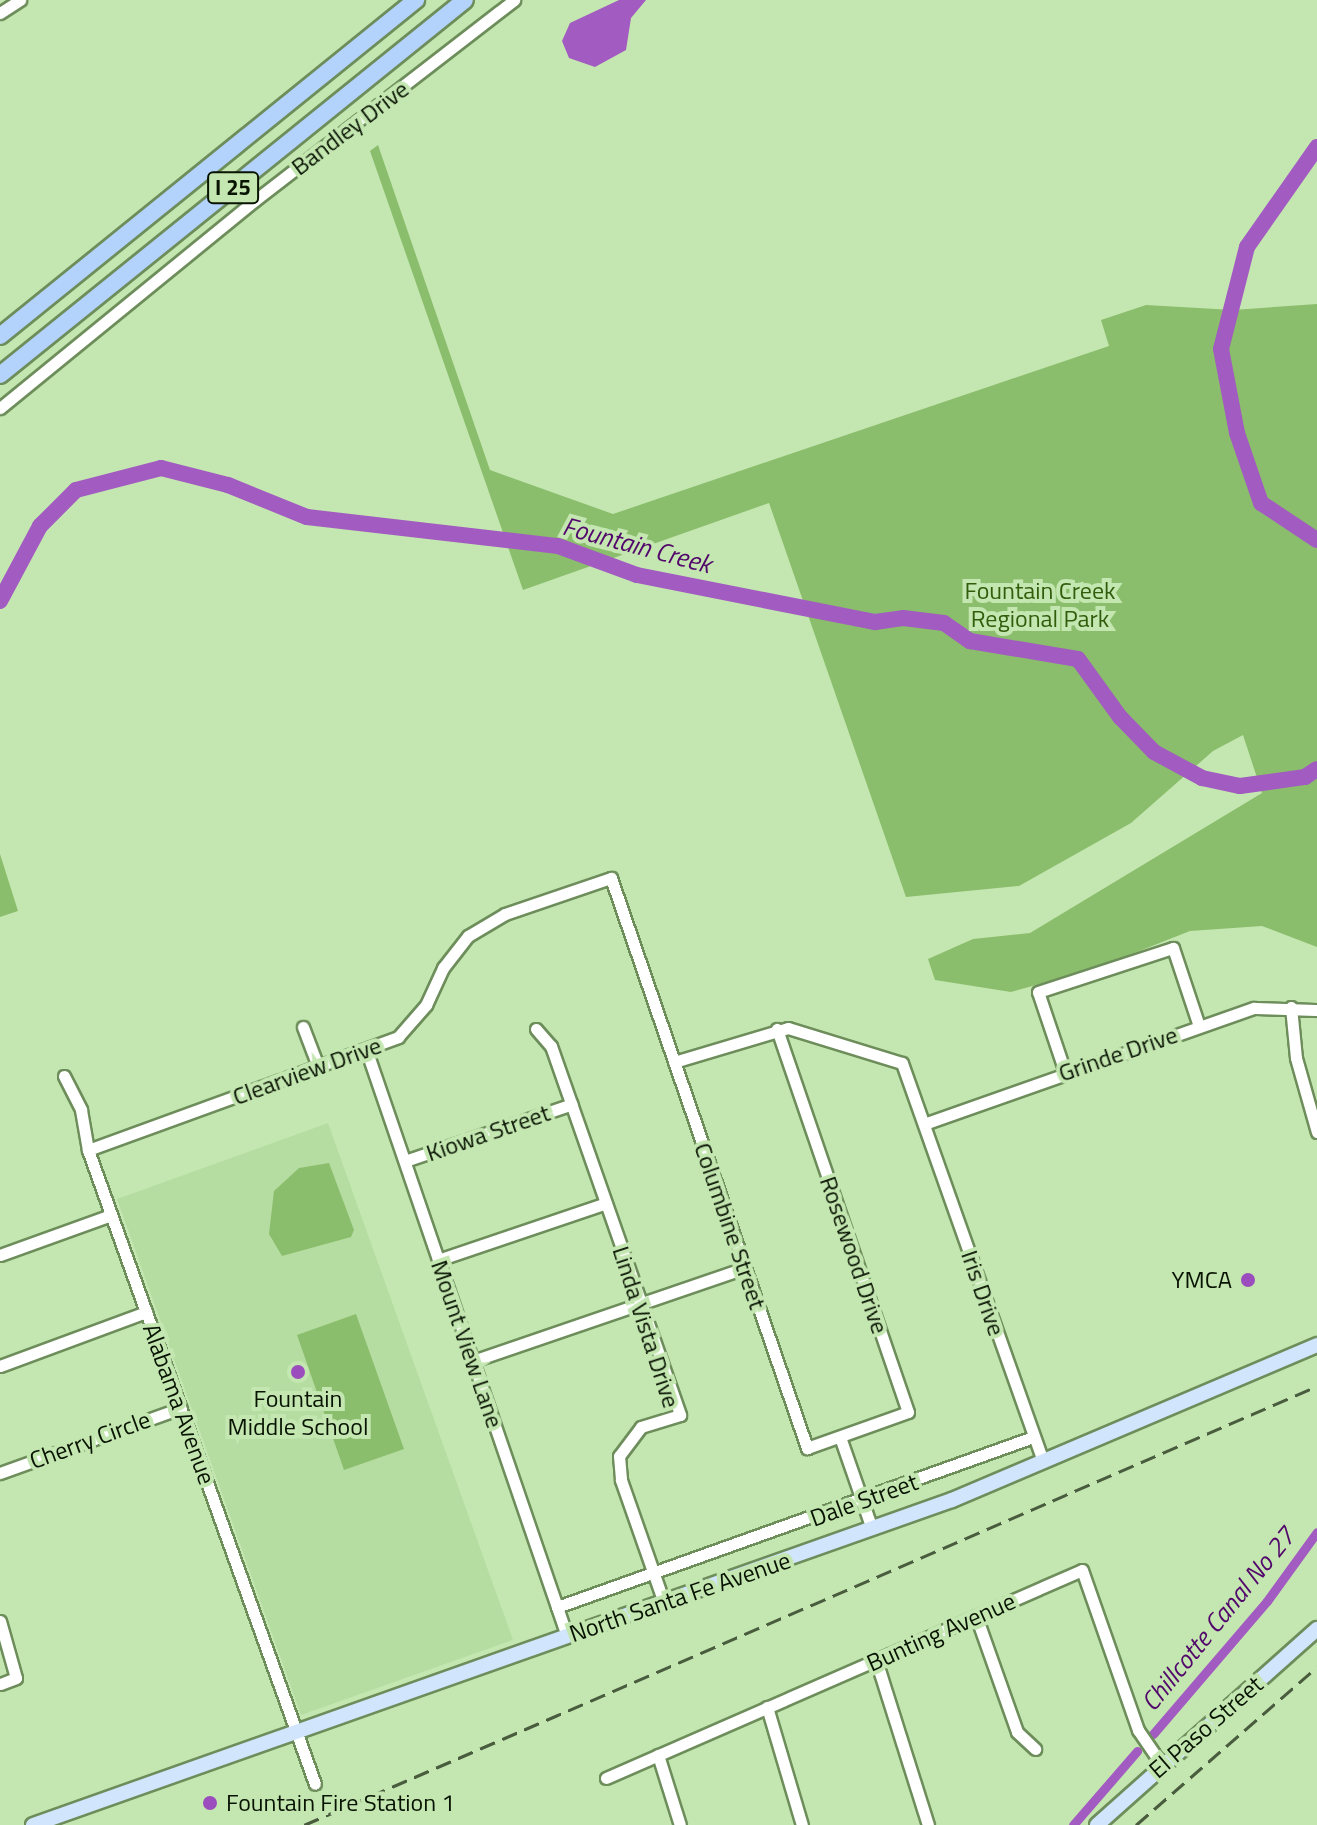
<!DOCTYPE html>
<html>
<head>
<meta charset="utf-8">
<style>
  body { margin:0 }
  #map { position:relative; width:1317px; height:1825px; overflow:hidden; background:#c4e7b1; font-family:"Titillium Web",sans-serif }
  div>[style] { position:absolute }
  .built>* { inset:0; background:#b6dda1 }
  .green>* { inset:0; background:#8bbe6c }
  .water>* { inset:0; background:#a25bc1 }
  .canal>* { height:9px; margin:-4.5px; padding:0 4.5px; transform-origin:4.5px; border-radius:4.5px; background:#a25bc1 }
  .river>* { height:16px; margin:-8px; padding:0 8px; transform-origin:8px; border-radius:8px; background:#a25bc1 }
  .roads { filter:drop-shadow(2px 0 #6d8d5b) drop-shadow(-2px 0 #6d8d5b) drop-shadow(0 2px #6d8d5b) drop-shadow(0 -2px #6d8d5b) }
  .minor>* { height:11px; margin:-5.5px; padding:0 5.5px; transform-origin:5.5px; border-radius:5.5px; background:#fff }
  .major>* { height:14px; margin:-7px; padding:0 7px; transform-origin:7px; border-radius:7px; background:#d1e5fd }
  .highway>* { height:16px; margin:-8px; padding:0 8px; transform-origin:8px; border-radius:8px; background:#b3d3fc }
  .rail>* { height:3px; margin-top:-1.5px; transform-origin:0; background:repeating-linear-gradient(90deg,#495c3e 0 16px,transparent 0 24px) }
  .dots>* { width:22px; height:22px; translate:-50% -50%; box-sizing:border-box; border:4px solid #c4e7b1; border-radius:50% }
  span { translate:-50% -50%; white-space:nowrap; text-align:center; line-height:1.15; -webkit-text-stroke:8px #c4e7b1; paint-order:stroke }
  .shield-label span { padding:2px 6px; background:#c4e7b1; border:2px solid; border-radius:6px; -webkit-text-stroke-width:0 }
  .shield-label { font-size:22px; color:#081302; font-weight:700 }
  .street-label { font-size:24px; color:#081302 }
  .park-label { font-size:24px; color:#325d0c }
  .poi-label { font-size:24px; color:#081302 }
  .right { translate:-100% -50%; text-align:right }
  .left { translate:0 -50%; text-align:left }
  .water-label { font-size:26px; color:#52076b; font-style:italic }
</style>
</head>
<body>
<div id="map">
  <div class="built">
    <div style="clip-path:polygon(328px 1123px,513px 1640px,301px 1715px,117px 1199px)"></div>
  </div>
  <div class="green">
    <div style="clip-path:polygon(378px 145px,490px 470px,613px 514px,1109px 346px,1101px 320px,1146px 305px,1233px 310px,1317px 304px,1317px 947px,1262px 926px,1190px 931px,1094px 969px,1011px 992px,935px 980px,928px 959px,973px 939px,1030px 933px,1262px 793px,1243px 735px,1213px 751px,1131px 823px,1019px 886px,906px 897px,769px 503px,523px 590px,370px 151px)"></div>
    <div style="clip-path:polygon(0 854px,18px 911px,0 917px)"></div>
    <div style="clip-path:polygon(329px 1163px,354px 1230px,351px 1237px,282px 1256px,269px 1234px,274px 1191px,299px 1168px)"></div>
    <div style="clip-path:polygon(356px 1314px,404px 1449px,344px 1470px,297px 1335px)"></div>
  </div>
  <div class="water">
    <div style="clip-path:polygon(619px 0,646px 0,631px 18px,626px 50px,595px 67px,569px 58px,562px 41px,570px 23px)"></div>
  </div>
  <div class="canal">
    <div style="left:1153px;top:1734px;width:175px;rotate:-49.4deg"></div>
    <div style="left:1267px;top:1601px;width:85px;rotate:-54.1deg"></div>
    <div style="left:1073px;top:1825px;width:98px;rotate:-49.1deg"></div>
  </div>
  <div class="river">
    <div style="left:1317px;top:147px;width:122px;rotate:125deg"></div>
    <div style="left:1247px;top:247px;width:105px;rotate:104.3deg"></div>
    <div style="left:1221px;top:349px;width:86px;rotate:79.2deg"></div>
    <div style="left:1237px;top:433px;width:74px;rotate:71.1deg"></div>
    <div style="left:1261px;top:503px;width:67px;rotate:33.5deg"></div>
    <div style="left:0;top:601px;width:85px;rotate:-61.9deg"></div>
    <div style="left:40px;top:526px;width:51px;rotate:-45deg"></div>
    <div style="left:76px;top:490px;width:88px;rotate:-14.5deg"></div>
    <div style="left:161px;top:468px;width:69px;rotate:14.2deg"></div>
    <div style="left:228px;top:485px;width:85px;rotate:22.1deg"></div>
    <div style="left:307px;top:517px;width:253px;rotate:6.6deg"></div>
    <div style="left:558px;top:546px;width:84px;rotate:20.2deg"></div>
    <div style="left:637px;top:575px;width:243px;rotate:11.2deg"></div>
    <div style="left:875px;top:622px;width:28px;rotate:-8deg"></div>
    <div style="left:903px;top:618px;width:41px;rotate:7deg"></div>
    <div style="left:944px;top:623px;width:32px;rotate:35deg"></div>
    <div style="left:970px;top:641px;width:109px;rotate:9.5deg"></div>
    <div style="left:1078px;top:659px;width:72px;rotate:54.1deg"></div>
    <div style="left:1120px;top:717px;width:49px;rotate:45.8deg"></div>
    <div style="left:1154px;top:752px;width:55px;rotate:28.4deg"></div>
    <div style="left:1202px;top:778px;width:39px;rotate:12deg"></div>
    <div style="left:1240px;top:786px;width:66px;rotate:-7.9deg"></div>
    <div style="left:1305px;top:777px;width:14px;rotate:-34deg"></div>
  </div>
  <div class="roads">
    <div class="minor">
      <div style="left:0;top:13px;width:24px;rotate:-33deg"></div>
      <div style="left:0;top:408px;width:328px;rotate:-39.2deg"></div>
      <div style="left:254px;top:201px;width:329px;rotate:-37.7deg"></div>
      <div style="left:1291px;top:1007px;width:51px;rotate:84.4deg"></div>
      <div style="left:1296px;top:1058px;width:77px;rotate:74.2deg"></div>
      <div style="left:303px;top:1027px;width:45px;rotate:69.1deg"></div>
      <div style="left:536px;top:1029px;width:23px;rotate:49deg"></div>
      <div style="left:551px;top:1046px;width:391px;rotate:70.7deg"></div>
      <div style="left:680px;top:1415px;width:41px;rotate:162.9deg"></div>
      <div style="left:641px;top:1427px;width:36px;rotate:127deg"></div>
      <div style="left:619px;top:1456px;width:24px;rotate:85deg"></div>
      <div style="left:621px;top:1480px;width:130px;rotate:70.7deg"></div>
      <div style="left:367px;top:1052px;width:617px;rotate:71.1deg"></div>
      <div style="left:674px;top:1062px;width:119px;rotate:-16.6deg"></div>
      <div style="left:788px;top:1028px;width:119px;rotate:17.1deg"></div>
      <div style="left:902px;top:1063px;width:423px;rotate:70.5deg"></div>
      <div style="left:1065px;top:1072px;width:84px;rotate:-108.6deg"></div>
      <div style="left:1038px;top:992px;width:142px;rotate:-18.1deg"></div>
      <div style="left:1173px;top:948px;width:82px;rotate:71.6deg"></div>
      <div style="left:64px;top:1076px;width:38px;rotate:63deg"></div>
      <div style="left:81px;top:1110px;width:41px;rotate:80.1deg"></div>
      <div style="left:88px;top:1150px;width:673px;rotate:70.3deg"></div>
      <div style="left:924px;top:1124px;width:350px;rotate:-19.4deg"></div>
      <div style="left:1254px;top:1008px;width:63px;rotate:1.8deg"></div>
      <div style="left:88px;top:1150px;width:330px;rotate:-20deg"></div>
      <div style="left:398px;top:1037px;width:43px;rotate:-48.8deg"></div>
      <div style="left:426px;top:1005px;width:41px;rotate:-65.3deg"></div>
      <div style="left:443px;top:968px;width:41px;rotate:-52deg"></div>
      <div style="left:468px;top:936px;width:43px;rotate:-30.7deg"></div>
      <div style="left:505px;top:914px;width:112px;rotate:-18.8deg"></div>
      <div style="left:611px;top:878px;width:603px;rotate:71.02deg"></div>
      <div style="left:807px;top:1448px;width:107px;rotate:-19.6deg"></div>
      <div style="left:908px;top:1412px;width:405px;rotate:-108.9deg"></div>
      <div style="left:405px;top:1161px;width:176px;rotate:-18.8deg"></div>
      <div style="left:0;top:1255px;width:118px;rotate:-19.8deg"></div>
      <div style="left:438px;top:1260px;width:177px;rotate:-18.7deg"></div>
      <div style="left:473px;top:1361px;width:287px;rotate:-18.9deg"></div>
      <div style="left:0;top:1366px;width:156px;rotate:-20.3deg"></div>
      <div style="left:840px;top:1437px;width:97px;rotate:70.8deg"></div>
      <div style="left:0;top:1473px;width:192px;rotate:-19.8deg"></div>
      <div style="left:557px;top:1607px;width:505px;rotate:-19.65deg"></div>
      <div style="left:976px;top:1616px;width:123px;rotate:70.5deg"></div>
      <div style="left:1017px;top:1732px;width:25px;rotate:43deg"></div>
      <div style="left:0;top:1621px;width:59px;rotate:74.3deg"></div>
      <div style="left:16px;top:1678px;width:17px;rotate:159deg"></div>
      <div style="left:876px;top:1660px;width:173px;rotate:72.5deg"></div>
      <div style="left:767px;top:1707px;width:123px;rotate:73.5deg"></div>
      <div style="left:658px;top:1755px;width:73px;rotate:72.6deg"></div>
      <div style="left:606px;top:1778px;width:519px;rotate:-23.6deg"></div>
      <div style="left:1082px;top:1570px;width:170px;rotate:70.7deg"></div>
      <div style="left:1138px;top:1730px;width:42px;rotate:55.6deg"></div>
    </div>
    <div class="major">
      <div style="left:33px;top:1825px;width:975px;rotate:-19.48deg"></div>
      <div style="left:952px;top:1500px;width:397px;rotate:-23deg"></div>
      <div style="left:1097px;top:1825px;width:295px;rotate:-41.7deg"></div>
    </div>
    <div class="highway">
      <div style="left:0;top:336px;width:535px;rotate:-38.93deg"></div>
      <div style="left:0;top:375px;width:597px;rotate:-38.88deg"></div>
    </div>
  </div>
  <div class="rail">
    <div style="left:304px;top:1825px;width:1104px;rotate:-23.43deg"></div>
    <div style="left:1136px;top:1825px;width:240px;rotate:-41.1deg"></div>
  </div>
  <div class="dots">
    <div style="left:1248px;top:1280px;background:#9b4cbd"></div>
    <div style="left:298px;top:1372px;background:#9b4cbd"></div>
    <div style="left:210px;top:1803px;background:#9b4cbd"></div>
  </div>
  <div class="shield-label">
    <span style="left:233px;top:188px">I 25</span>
  </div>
  <div class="street-label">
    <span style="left:350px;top:128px;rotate:-37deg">Bandley Drive</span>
    <span style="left:1118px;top:1054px;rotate:-19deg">Grinde Drive</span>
    <span style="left:307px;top:1071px;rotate:-20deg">Clearview Drive</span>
    <span style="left:488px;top:1133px;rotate:-19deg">Kiowa Street</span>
    <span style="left:730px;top:1226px;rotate:71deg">Columbine Street</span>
    <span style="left:854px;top:1255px;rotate:71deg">Rosewood Drive</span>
    <span style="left:983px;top:1293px;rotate:71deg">Iris Drive</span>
    <span style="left:646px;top:1327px;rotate:72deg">Linda Vista Drive</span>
    <span style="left:467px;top:1344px;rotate:71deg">Mount View Lane</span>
    <span style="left:179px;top:1404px;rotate:70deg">Alabama Avenue</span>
    <span style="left:90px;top:1440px;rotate:-20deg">Cherry Circle</span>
    <span style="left:864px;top:1500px;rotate:-20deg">Dale Street</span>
    <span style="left:680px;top:1597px;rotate:-19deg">North Santa Fe Avenue</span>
    <span style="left:941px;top:1632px;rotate:-24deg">Bunting Avenue</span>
    <span style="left:1206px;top:1727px;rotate:-41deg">El Paso Street</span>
  </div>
  <div class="park-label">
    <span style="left:1040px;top:605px">Fountain Creek<br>Regional Park</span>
  </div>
  <div class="poi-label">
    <span class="right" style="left:1232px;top:1280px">YMCA</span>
    <span style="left:298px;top:1413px">Fountain<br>Middle School</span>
    <span class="left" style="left:226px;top:1803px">Fountain Fire Station 1</span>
  </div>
  <div class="water-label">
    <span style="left:637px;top:545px;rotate:15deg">Fountain Creek</span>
    <span style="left:1218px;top:1619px;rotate:-51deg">Chillcotte Canal No 27</span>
  </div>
</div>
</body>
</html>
